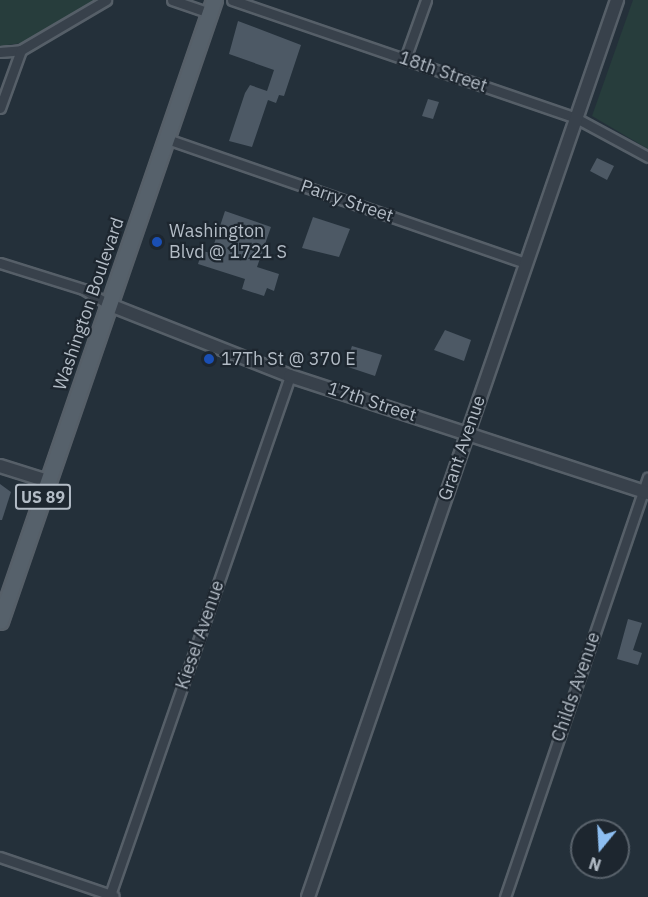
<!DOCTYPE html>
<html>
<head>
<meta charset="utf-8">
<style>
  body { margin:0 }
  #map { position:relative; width:648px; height:897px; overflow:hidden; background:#24303a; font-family:"IBM Plex Sans",sans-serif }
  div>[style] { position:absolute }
  .green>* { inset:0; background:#273d3c }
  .building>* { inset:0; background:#4d5965 }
  .roads { filter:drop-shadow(2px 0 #565f68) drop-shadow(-2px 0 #565f68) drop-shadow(0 2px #565f68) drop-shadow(0 -2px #565f68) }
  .minor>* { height:9px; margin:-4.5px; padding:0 4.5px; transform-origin:4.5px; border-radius:4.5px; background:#38414b }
  .tertiary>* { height:12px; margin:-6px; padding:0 6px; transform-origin:6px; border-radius:6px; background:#38414b }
  .primary>* { height:15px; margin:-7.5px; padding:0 7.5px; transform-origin:7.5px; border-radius:7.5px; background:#56616b }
  .dots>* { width:16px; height:16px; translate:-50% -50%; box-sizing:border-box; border:3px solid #1d262f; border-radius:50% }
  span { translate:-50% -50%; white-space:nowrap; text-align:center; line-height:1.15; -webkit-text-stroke:4.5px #1d262f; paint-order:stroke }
  .shield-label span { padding:2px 4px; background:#1d262f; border:2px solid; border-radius:4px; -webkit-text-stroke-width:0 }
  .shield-label { font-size:16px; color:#b3bcc6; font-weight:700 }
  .street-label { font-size:18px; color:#b3bcc6 }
  .poi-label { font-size:18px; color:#b3bcc6 }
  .left { translate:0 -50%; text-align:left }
  .north { position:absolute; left:570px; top:819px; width:60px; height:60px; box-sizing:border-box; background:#1d262f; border:2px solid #59626b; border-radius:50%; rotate:198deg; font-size:16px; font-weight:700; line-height:24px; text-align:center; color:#b3bcc6 }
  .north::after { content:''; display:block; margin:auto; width:21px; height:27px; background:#8dbef1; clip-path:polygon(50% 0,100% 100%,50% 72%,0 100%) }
</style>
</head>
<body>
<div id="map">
  <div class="green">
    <div style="clip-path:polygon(0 0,97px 0,22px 43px,0 46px)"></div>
    <div style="clip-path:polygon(633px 0,648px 0,648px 149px,592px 116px)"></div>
  </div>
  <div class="building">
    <div style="clip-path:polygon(238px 21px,301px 45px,284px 96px,279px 95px,276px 103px,268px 100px,252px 147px,229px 141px,245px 93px,250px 85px,267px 91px,274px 70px,229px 54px)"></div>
    <div style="clip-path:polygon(428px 99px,439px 102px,433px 119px,422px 116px)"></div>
    <div style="clip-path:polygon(597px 158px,614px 166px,607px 180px,590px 171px)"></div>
    <div style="clip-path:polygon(225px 211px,271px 227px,257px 267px,279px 274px,274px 291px,267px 288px,264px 296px,242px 289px,245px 279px,198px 264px,202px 251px,211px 253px)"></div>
    <div style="clip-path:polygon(313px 217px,350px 229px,339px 257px,302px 248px)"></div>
    <div style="clip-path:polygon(445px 330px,471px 340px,464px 361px,434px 350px)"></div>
    <div style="clip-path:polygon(352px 346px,382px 355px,375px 376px,345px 366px)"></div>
    <div style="clip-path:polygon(0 484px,11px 492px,2px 520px,0 520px)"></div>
    <div style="clip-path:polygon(628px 619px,642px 623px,633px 650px,642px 653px,638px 665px,617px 659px)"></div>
  </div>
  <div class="roads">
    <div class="minor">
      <div style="left:172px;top:0;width:40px;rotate:18.9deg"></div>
      <div style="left:232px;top:0;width:364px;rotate:18.9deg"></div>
      <div style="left:576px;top:118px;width:82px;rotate:28.4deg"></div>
      <div style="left:0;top:52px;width:21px;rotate:-5deg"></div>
      <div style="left:21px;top:50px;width:99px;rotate:-30.5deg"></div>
      <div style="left:405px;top:59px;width:63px;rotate:-70.4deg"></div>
      <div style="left:0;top:108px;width:62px;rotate:-70.1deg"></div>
      <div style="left:167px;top:139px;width:380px;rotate:19.1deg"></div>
      <div style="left:0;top:263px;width:87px;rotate:17.4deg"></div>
      <div style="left:83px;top:289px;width:31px;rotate:31deg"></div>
      <div style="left:0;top:857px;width:120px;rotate:18.9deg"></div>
      <div style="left:110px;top:895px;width:549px;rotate:-70.87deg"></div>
      <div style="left:505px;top:897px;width:443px;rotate:-71.2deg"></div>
    </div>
    <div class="tertiary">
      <div style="left:110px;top:305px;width:193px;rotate:21.5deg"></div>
      <div style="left:290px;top:376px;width:377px;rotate:18.1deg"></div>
      <div style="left:0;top:466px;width:50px;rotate:17.4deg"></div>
      <div style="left:308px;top:897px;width:949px;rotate:-70.99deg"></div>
    </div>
    <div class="primary">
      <div style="left:0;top:621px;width:657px;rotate:-70.99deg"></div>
    </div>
  </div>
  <div class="dots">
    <div style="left:157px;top:242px;background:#1a4fb4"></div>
    <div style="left:209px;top:359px;background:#1a4fb4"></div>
  </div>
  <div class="shield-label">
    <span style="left:43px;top:497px">US 89</span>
  </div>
  <div class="street-label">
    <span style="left:443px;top:72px;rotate:19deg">18th Street</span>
    <span style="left:347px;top:201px;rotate:19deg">Parry Street</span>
    <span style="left:89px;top:304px;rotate:-71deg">Washington Boulevard</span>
    <span style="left:372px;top:402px;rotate:18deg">17th Street</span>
    <span style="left:462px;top:448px;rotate:-71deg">Grant Avenue</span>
    <span style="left:200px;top:635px;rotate:-71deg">Kiesel Avenue</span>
    <span style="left:576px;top:687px;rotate:-71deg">Childs Avenue</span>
  </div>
  <div class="poi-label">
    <span class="left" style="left:169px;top:242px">Washington<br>Blvd @ 1721 S</span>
    <span class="left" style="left:221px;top:359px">17Th St @ 370 E</span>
  </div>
  <div class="north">N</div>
</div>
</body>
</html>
